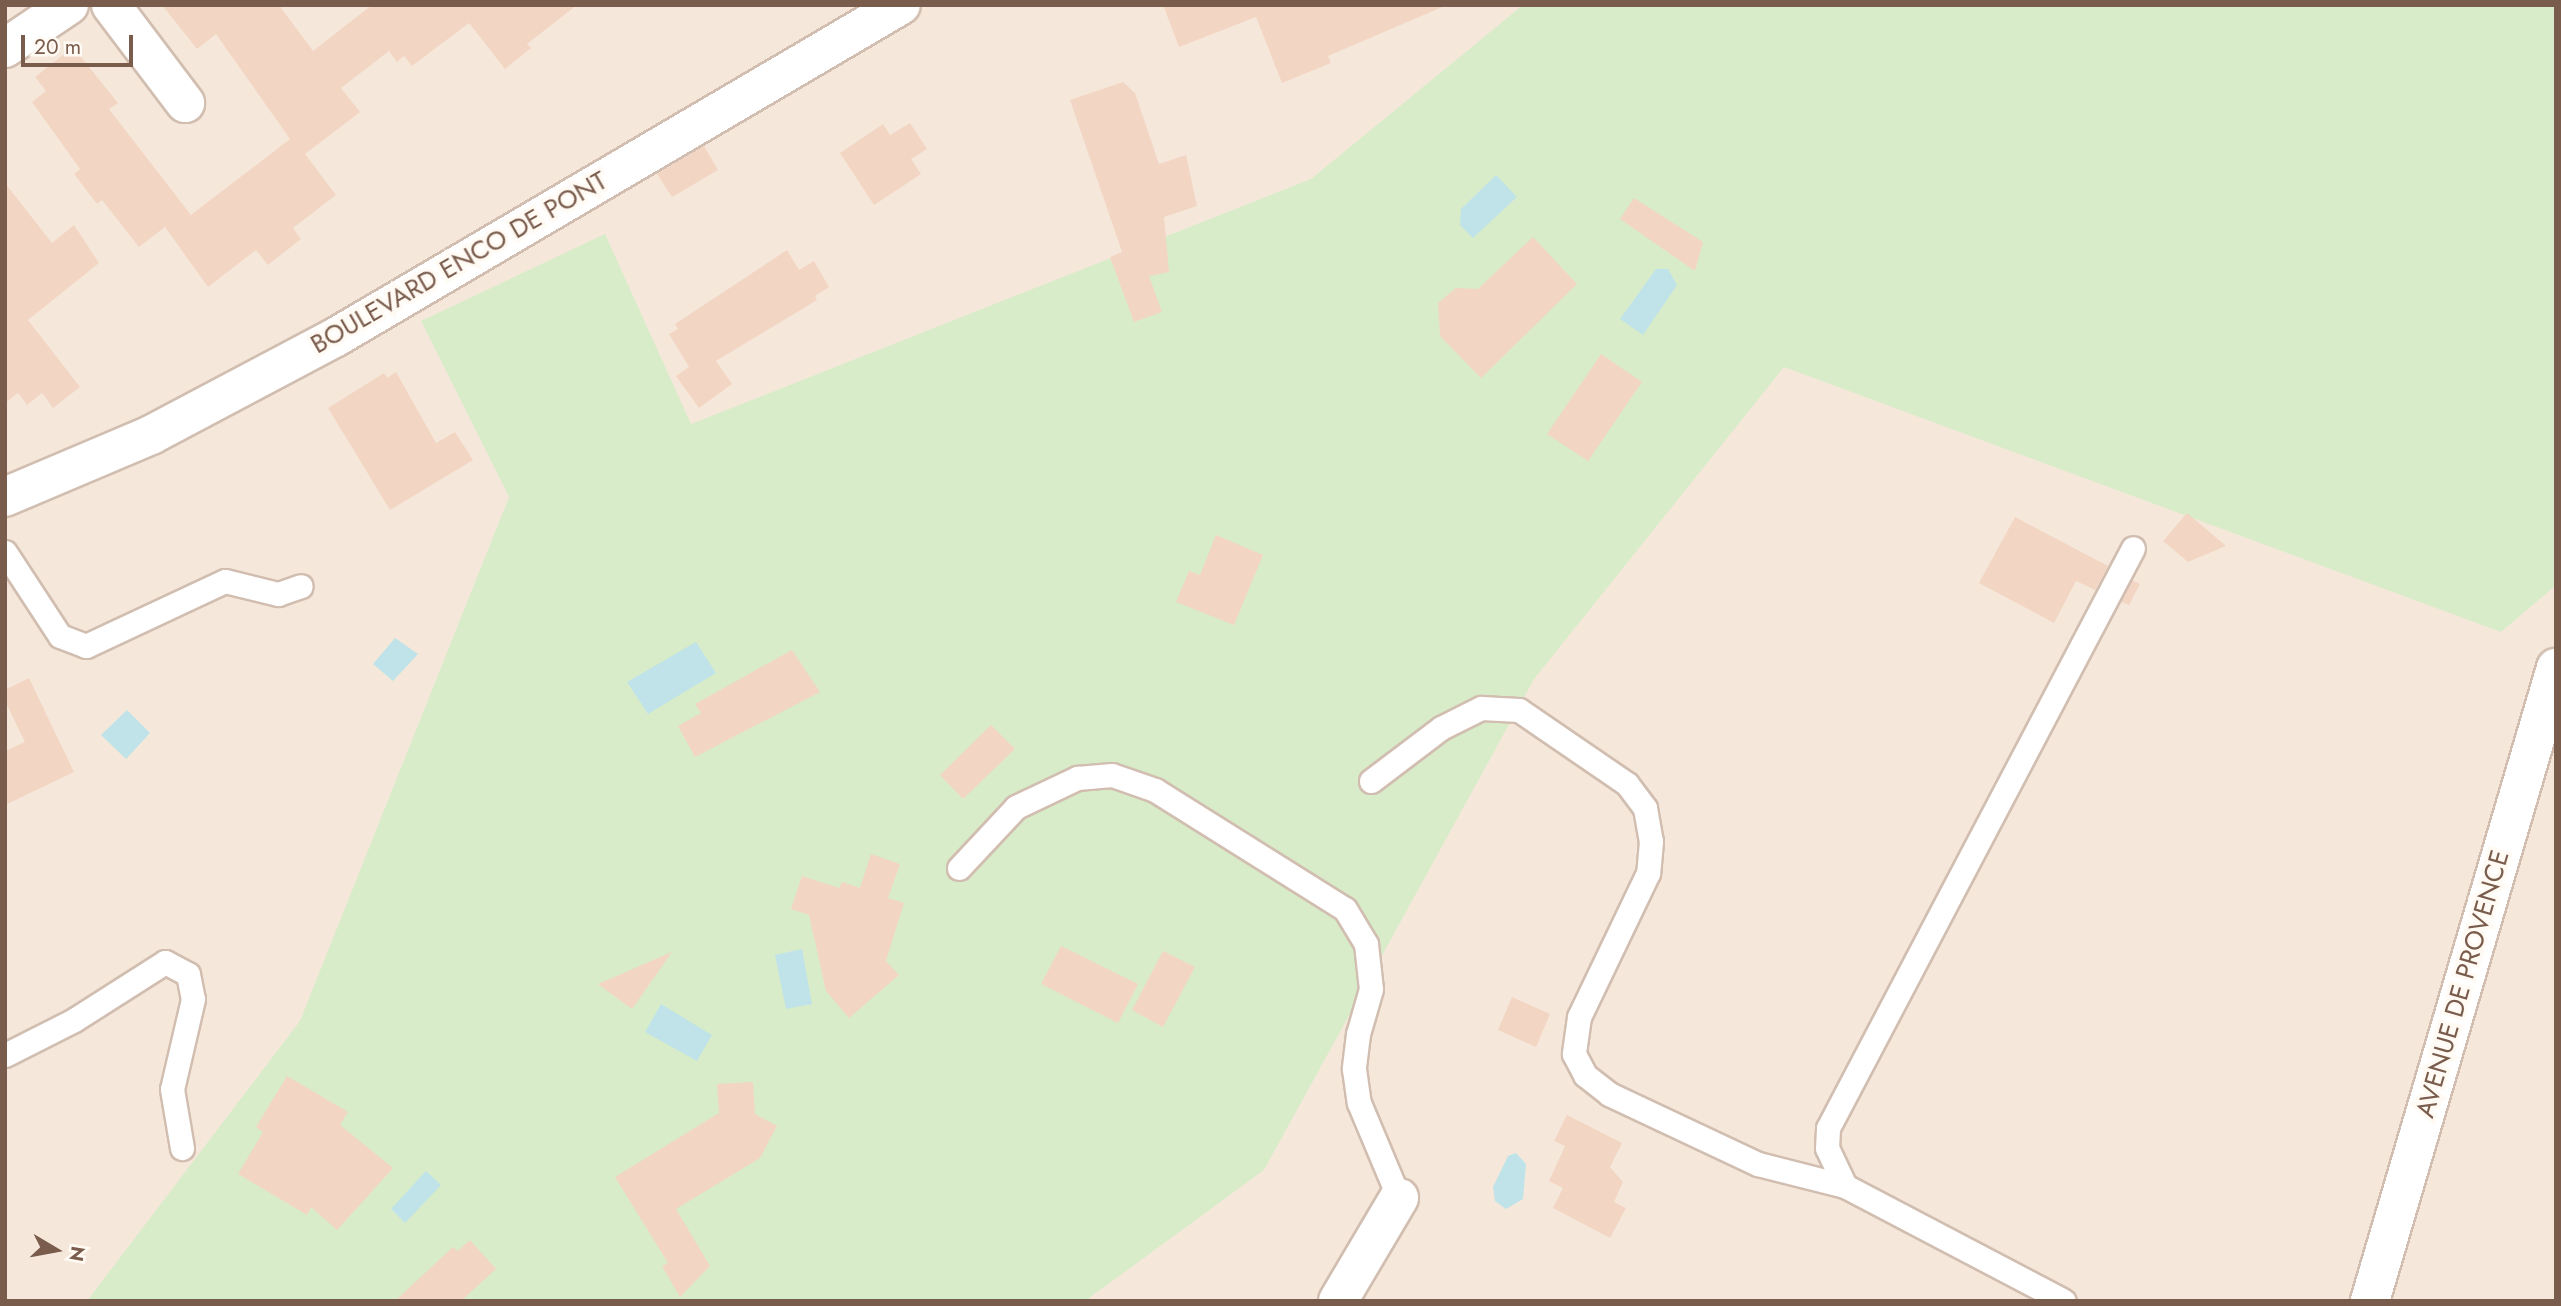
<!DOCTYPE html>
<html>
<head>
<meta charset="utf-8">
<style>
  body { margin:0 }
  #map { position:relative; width:2561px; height:1306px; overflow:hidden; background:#fdf6ec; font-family:Jost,sans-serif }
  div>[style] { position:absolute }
  .residential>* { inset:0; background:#f5e8da }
  .green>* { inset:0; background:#d8ecc9 }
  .water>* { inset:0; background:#bfe3e8 }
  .building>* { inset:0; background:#f3d5c3 }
  .roads { filter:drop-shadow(2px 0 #d1beb0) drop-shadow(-2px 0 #d1beb0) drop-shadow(0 2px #d1beb0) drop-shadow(0 -2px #d1beb0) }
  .lane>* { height:23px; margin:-11.5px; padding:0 11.5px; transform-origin:11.5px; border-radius:11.5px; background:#fff }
  .street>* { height:38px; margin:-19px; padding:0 19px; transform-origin:19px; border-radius:19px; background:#fff }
  .secondary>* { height:38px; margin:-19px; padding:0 19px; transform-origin:19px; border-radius:19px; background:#fff }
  span { translate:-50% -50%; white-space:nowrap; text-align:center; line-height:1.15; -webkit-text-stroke:7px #fffaf3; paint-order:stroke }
  .street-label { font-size:26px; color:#7a5c4d }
  .frame { position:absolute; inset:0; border:7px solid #7a5c4d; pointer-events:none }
  .north { position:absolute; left:21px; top:1215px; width:70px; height:70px; -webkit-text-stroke:5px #fffaf3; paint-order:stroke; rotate:100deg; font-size:19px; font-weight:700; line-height:28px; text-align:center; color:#7a5c4d }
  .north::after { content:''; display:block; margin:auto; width:24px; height:32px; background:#7a5c4d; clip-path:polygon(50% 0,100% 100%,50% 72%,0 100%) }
  .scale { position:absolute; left:21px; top:35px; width:112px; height:32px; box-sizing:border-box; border:4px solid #7a5c4d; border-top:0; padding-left:9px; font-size:21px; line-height:24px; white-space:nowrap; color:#7a5c4d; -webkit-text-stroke:5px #fffaf3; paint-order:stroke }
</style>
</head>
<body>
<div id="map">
  <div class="residential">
    <div style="clip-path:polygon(5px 5px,2556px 5px,2556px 1301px,5px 1301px)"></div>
  </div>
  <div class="green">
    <div style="clip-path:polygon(1523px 5px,2556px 5px,2556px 585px,2501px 632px,1784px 367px,1534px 679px,1264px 1170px,1085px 1301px,87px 1301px,300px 1021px,509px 497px,421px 321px,605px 234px,691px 424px,1311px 179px)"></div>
  </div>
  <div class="water">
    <div style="clip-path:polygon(1496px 175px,1517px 197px,1473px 238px,1460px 225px,1461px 209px)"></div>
    <div style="clip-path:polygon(1656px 269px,1668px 269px,1677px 285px,1643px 335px,1620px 319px)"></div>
    <div style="clip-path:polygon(395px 638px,418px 654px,393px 681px,373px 664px)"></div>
    <div style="clip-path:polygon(696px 642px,716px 673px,648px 714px,627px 682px)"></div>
    <div style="clip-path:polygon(127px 710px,150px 733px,126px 759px,101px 735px)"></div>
    <div style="clip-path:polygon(802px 949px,812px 1004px,786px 1009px,775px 955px)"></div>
    <div style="clip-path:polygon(661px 1004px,712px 1035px,697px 1061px,645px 1032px)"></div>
    <div style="clip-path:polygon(1516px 1153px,1526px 1164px,1523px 1199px,1506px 1209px,1495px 1201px,1493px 1187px,1508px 1156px)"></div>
    <div style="clip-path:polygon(426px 1171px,441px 1185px,405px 1223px,391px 1209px)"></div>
  </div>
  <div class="building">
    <div style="clip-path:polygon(162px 5px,279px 5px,313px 51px,372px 5px,577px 5px,527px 44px,531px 48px,505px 69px,469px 23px,412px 66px,404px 56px,397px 62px,389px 51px,341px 88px,360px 112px,305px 154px,336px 195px,293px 228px,301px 239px,268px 265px,256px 250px,208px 287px,165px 227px,139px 247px,102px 200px,97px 204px,74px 174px,80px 169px,32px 102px,46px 91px,35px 77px,73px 47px,118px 103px,109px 109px,191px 215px,290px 139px,216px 34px,197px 49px)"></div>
    <div style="clip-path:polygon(1163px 5px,1447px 5px,1328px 56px,1331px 63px,1282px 83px,1256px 17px,1179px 47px)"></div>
    <div style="clip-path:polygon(1123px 82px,1135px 93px,1159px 164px,1186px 155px,1197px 206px,1164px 217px,1169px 272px,1149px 276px,1162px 312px,1134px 322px,1110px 257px,1122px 252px,1070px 100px)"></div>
    <div style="clip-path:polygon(910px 123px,927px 149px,911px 159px,921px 174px,874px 205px,840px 153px,883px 124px,890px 135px)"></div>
    <div style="clip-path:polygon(704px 146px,718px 170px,672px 197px,657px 174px)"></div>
    <div style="clip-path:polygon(5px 183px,52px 243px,74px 225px,99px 263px,28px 320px,80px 387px,53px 408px,42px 393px,27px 405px,18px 393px,5px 403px)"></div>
    <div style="clip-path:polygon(1634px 198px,1703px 242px,1695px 271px,1620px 219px)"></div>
    <div style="clip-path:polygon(1533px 237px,1577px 284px,1481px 378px,1440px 336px,1438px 303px,1456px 288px,1478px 289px)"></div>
    <div style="clip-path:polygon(787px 250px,799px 270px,814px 261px,829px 287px,815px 296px,817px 300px,716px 361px,732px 384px,699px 408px,676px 376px,689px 367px,669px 334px,678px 329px,675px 324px)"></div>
    <div style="clip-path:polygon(1601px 354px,1642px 382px,1588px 461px,1547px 434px)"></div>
    <div style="clip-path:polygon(396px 372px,436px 443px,455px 432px,473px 460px,390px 510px,328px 408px,384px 373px,387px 378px)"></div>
    <div style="clip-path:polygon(2187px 513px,2226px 546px,2188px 562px,2163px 541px)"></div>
    <div style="clip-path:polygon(2015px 517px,2108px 566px,2095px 590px,2076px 581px,2054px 623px,1979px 583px)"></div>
    <div style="clip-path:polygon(1216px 535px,1263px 555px,1234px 625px,1176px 602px,1189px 571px,1200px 575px)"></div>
    <div style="clip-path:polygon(2132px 580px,2140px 584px,2129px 605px,2121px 602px)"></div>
    <div style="clip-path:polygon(792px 650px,820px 692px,695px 757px,678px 726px,701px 713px,695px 704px)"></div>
    <div style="clip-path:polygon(29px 678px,74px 772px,5px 805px,5px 751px,25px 742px,5px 701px,5px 690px)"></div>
    <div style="clip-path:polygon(991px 725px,1015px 749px,963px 799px,940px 775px)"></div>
    <div style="clip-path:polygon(871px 854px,900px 864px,888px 898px,904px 903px,886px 961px,899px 975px,849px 1018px,826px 991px,809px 915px,791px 909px,802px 876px,839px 888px,842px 882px,860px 888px)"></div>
    <div style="clip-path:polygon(1061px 946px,1138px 984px,1118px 1023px,1041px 984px)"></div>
    <div style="clip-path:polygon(1163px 951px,1195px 967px,1163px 1027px,1132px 1010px)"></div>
    <div style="clip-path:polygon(672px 952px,632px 1009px,598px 984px)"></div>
    <div style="clip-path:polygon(1512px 997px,1550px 1014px,1536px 1047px,1498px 1030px)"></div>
    <div style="clip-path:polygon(287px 1076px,348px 1112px,340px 1125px,393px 1168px,337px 1230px,311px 1207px,307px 1215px,238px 1174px,263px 1132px,256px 1127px)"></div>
    <div style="clip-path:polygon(753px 1082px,755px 1114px,777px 1126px,760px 1158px,676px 1209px,710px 1266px,680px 1297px,662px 1266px,668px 1263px,615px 1177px,719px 1113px,717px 1084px)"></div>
    <div style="clip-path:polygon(1567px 1115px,1622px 1143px,1610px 1167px,1623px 1182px,1614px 1202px,1626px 1208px,1610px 1238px,1553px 1208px,1563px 1188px,1549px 1181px,1565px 1146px,1554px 1141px)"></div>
    <div style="clip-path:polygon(470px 1240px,496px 1269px,461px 1301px,395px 1301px,453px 1247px,458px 1251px)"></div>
  </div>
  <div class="roads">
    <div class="lane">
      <div style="left:5px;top:552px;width:100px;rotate:56.8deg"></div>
      <div style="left:60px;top:636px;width:28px;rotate:21deg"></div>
      <div style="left:86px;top:646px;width:153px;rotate:-25.1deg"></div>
      <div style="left:225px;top:581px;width:55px;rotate:13.8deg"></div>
      <div style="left:278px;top:594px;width:24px;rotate:-19deg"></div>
      <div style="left:1371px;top:781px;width:88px;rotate:-37.1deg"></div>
      <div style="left:1441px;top:728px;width:45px;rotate:-26.6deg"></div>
      <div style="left:1481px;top:708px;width:38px;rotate:3deg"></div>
      <div style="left:1519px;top:710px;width:131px;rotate:34.4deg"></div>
      <div style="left:1627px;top:784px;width:30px;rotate:53deg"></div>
      <div style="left:1645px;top:808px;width:34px;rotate:80deg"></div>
      <div style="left:1651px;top:841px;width:32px;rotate:95deg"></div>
      <div style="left:1648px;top:873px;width:160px;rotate:115.6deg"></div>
      <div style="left:1579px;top:1017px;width:37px;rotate:98deg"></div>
      <div style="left:1574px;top:1054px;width:24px;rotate:62deg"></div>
      <div style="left:1585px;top:1075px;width:31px;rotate:38deg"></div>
      <div style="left:1609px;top:1094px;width:165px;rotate:25.2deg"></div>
      <div style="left:1758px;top:1164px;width:90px;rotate:14.2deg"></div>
      <div style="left:1845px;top:1186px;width:247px;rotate:27.7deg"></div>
      <div style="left:959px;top:868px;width:83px;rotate:-46.9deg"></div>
      <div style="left:1016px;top:807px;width:68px;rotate:-25.4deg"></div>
      <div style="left:1077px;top:778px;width:35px;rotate:-5deg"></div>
      <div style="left:1112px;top:775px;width:46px;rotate:19.2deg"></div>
      <div style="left:1155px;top:790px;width:224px;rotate:32.1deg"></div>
      <div style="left:1345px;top:909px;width:41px;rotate:59deg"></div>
      <div style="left:1366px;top:944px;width:45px;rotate:83.7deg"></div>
      <div style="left:1371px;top:989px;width:47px;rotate:106.1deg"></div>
      <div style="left:1358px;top:1034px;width:35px;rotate:97deg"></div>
      <div style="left:1354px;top:1069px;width:34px;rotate:82deg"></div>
      <div style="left:1359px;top:1103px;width:103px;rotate:67.2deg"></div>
      <div style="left:5px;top:1055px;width:77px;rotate:-26.9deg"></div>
      <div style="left:74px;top:1020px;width:108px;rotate:-32.5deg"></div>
      <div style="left:165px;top:962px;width:26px;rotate:28deg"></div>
      <div style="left:188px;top:974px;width:25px;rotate:79deg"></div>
      <div style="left:193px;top:999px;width:92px;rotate:103.1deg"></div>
      <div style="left:172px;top:1089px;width:60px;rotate:80.4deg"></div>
      <div style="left:1845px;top:1186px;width:42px;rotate:-115.3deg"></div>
      <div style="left:1827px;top:1148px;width:20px;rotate:-87deg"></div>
      <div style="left:1828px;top:1128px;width:655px;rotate:-62.26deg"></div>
    </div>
    <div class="street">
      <div style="left:111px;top:5px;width:123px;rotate:52.9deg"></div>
      <div style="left:5px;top:48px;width:77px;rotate:-33.9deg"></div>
      <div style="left:5px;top:497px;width:159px;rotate:-23deg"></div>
      <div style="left:151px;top:435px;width:209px;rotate:-27.9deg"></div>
      <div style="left:336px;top:337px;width:655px;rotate:-30.44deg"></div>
      <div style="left:1338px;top:1301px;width:120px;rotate:-59.4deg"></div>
    </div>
    <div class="secondary">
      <div style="left:2370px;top:1301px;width:660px;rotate:-73.63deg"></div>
    </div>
  </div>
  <div class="street-label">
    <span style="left:459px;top:263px;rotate:-30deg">BOULEVARD ENCO DE PONT</span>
    <span style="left:2463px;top:984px;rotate:-74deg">AVENUE DE PROVENCE</span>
  </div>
  <div class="frame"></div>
  <div class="north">N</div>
  <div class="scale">20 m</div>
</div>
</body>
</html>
